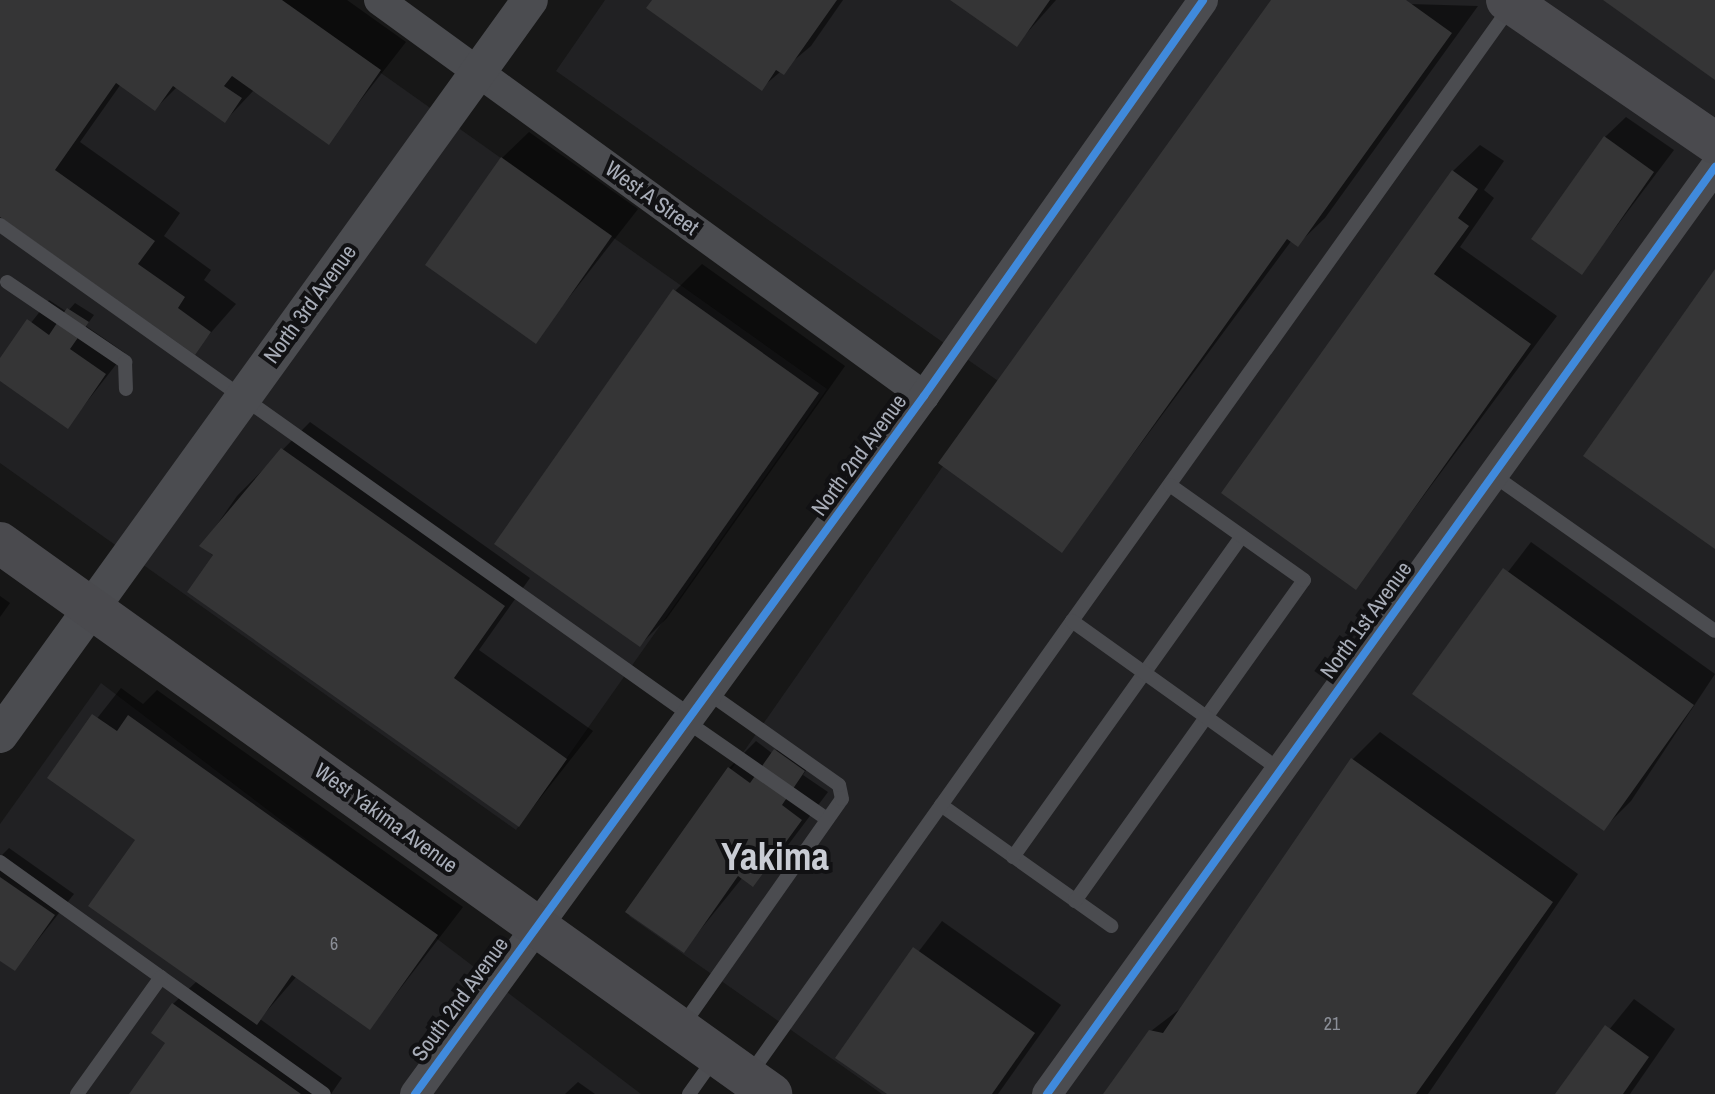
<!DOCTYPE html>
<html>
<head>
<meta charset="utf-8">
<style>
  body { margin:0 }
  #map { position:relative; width:1715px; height:1094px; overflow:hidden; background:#171717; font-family:"Archivo Narrow",sans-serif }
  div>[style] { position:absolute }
  .built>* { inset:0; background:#212123 }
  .shadow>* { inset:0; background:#0007 }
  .building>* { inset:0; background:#353536 }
  .service>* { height:14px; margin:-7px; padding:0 7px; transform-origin:7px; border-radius:7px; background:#4b4c50 }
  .minor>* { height:30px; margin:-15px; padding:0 15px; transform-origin:15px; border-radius:15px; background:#4b4c50 }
  .tertiary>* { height:36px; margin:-18px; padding:0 18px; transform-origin:18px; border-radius:18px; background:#4b4c50 }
  .secondary>* { height:42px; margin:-21px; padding:0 21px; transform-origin:21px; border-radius:21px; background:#4a4a4e }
  .cycleway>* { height:8px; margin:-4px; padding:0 4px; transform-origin:4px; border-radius:4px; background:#408adc }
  span { translate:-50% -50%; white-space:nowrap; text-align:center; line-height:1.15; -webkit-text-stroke:8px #111113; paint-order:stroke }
  .number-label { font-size:18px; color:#8b8f98 }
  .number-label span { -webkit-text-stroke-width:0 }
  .street-label { font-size:22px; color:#a8adb8 }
  .town-label { font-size:38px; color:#c9ccd4; font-weight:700 }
</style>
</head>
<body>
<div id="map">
  <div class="built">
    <div style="clip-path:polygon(0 0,278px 0,827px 389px,516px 830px,0 463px)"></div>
    <div style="clip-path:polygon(605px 0,1715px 0,1715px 1094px,882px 1094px,629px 916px,1001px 383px,556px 71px)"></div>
    <div style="clip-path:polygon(101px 683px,641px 1094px,0 1094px,0 824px)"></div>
  </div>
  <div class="shadow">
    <div style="clip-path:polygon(0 0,347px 0,406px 42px,328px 142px,254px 90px,225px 121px,177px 87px,155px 109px,121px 84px,80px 142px,180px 213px,164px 236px,211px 270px,204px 280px,236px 304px,194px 352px,0 220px)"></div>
    <div style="clip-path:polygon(654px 0,843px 0,811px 46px,761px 88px)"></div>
    <div style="clip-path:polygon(954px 0,1056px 0,1017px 44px)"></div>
    <div style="clip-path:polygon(1273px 0,1478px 6px,1325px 218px,1298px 244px,1292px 240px,1062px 550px)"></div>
    <div style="clip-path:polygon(1626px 117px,1674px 150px,1582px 272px,1605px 137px)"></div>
    <div style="clip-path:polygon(529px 132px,638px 209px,535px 341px,502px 158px)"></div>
    <div style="clip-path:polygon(1480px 145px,1504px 161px,1484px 190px,1494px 198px,1460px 247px,1557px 316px,1356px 587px,1453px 171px)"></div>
    <div style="clip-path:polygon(702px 264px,845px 366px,667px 618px,640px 645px,675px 291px)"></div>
    <div style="clip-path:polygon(49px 300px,67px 312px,75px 303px,94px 315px,86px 326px,125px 353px,68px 426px,0 379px,0 362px)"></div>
    <div style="clip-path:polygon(310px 422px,530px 578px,479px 650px,593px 731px,519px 825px,202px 546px,237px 496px)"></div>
    <div style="clip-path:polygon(1531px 542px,1715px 674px,1631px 801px,1604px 828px,1415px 693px)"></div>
    <div style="clip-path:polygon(0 596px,10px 603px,0 617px)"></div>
    <div style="clip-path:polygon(121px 688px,143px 704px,157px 690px,463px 907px,370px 1028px,297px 976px,260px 1019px,342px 1078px,331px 1094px,132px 1094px,168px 1042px,173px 1004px,197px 981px,137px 840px,50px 778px)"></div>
    <div style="clip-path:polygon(1380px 732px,1578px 874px,1428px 1094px,1106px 1094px,1151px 1031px,1185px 1005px,1353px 759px)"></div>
    <div style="clip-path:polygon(756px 741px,773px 754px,782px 744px,810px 764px,803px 775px,828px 792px,779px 857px,752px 884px,743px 877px,684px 950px,729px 768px)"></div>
    <div style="clip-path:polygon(9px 848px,74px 894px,15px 969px,0 958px,0 857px)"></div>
    <div style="clip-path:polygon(942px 921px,1061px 1005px,998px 1094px,890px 1094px,838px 1057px)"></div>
    <div style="clip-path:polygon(1634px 999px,1675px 1029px,1630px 1094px,1557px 1094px)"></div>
    <div style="clip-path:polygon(578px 1082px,595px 1094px,565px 1094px)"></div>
  </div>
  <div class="building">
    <div style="clip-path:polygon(0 0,282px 0,381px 70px,329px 145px,232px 76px,224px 86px,242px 98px,225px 123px,173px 86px,155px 111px,116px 83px,55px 170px,155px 241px,138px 264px,185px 297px,178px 308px,211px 332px,195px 355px,0 217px)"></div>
    <div style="clip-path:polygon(652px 0,837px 0,784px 75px,776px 70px,762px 91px,646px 8px)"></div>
    <div style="clip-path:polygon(950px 0,1050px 0,1017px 47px)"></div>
    <div style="clip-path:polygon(1271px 0,1406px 0,1452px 33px,1298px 247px,1287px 239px,1062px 553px,938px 463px)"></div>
    <div style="clip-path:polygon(1603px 0,1715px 0,1715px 80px)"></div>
    <div style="clip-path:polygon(1604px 136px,1654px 172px,1582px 275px,1531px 239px)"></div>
    <div style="clip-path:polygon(501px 157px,612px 236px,536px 344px,425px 265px)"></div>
    <div style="clip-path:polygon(1452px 170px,1478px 189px,1458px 218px,1469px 226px,1434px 274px,1531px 344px,1356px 590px,1221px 493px)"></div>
    <div style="clip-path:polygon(1715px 269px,1715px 549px,1583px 456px)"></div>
    <div style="clip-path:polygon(673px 289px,819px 393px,640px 647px,494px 544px)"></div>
    <div style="clip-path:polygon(67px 308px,89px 322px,70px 349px,106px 374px,68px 429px,0 381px,0 358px,27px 319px,49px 335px)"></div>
    <div style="clip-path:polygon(281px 448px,505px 606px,454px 678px,567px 759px,519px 827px,187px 592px,213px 555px,199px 546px)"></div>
    <div style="clip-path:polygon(1503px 568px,1694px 705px,1604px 831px,1412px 694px)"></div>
    <div style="clip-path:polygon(92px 714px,117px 731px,128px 715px,438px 935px,370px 1030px,292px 975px,257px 1025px,88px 906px,135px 840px,47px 778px)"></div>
    <div style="clip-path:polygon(774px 749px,805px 771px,782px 805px,802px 820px,753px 887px,738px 876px,684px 953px,625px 912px,728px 767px,750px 783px)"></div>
    <div style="clip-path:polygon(1351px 758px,1553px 902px,1416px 1094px,1103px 1094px,1149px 1030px,1163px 1033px)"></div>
    <div style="clip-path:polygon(0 877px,55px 915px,15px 971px,0 961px)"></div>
    <div style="clip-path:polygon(913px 947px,1035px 1033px,992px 1094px,887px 1094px,835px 1058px)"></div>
    <div style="clip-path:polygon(172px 1003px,301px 1094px,129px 1094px,165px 1043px,151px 1033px)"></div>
    <div style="clip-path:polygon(1605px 1025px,1649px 1057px,1623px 1094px,1555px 1094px)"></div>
  </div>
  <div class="service">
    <div style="left:0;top:225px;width:846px;rotate:35.38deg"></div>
    <div style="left:7px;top:282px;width:143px;rotate:34.1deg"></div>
    <div style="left:125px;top:362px;width:27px;rotate:88deg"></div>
    <div style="left:1493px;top:475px;width:271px;rotate:35.1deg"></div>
    <div style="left:1072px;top:621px;width:756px;rotate:-54.48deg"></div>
    <div style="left:686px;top:721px;width:172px;rotate:34.8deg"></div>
    <div style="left:941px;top:805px;width:209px;rotate:35.4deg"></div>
    <div style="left:1013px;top:857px;width:394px;rotate:-54.5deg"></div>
    <div style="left:0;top:862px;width:398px;rotate:35.6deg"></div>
    <div style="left:1075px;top:901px;width:394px;rotate:-54.5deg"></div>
    <div style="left:1304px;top:580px;width:164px;rotate:-144.7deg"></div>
    <div style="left:683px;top:1025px;width:276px;rotate:-54.9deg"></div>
    <div style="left:842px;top:799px;width:14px;rotate:-102deg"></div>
    <div style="left:839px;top:785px;width:161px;rotate:-144.8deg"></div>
    <div style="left:750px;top:1074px;width:556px;rotate:-54.59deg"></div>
    <div style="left:1072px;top:621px;width:256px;rotate:35.6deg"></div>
    <div style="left:77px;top:1094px;width:144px;rotate:-54.3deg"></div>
    <div style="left:689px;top:1094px;width:43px;rotate:-54.5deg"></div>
  </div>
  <div class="minor">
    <div style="left:379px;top:0;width:674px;rotate:36deg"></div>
    <div style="left:415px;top:1094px;width:864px;rotate:-53.9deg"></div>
    <div style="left:924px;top:396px;width:484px;rotate:-54.8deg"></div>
    <div style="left:1047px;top:1094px;width:1143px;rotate:-54.22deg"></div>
  </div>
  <div class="tertiary">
    <div style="left:0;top:735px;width:906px;rotate:-54.21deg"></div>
  </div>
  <div class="secondary">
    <div style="left:1507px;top:0;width:252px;rotate:34.5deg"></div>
    <div style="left:0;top:543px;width:948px;rotate:35.55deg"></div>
  </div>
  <div class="cycleway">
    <div style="left:415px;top:1094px;width:864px;rotate:-53.9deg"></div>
    <div style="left:924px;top:396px;width:484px;rotate:-54.8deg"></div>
    <div style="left:1047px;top:1094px;width:1143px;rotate:-54.22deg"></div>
  </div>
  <div class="number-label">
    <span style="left:334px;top:944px">6</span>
    <span style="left:1332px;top:1024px">21</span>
  </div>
  <div class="street-label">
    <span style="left:652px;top:198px;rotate:36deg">West A Street</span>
    <span style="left:310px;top:304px;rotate:-54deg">North 3rd Avenue</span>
    <span style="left:859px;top:455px;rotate:-54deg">North 2nd Avenue</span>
    <span style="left:1366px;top:620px;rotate:-54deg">North 1st Avenue</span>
    <span style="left:386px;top:818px;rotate:36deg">West Yakima Avenue</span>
    <span style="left:460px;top:999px;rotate:-54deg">South 2nd Avenue</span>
  </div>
  <div class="town-label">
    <span style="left:775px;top:857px">Yakima</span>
  </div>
</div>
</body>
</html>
